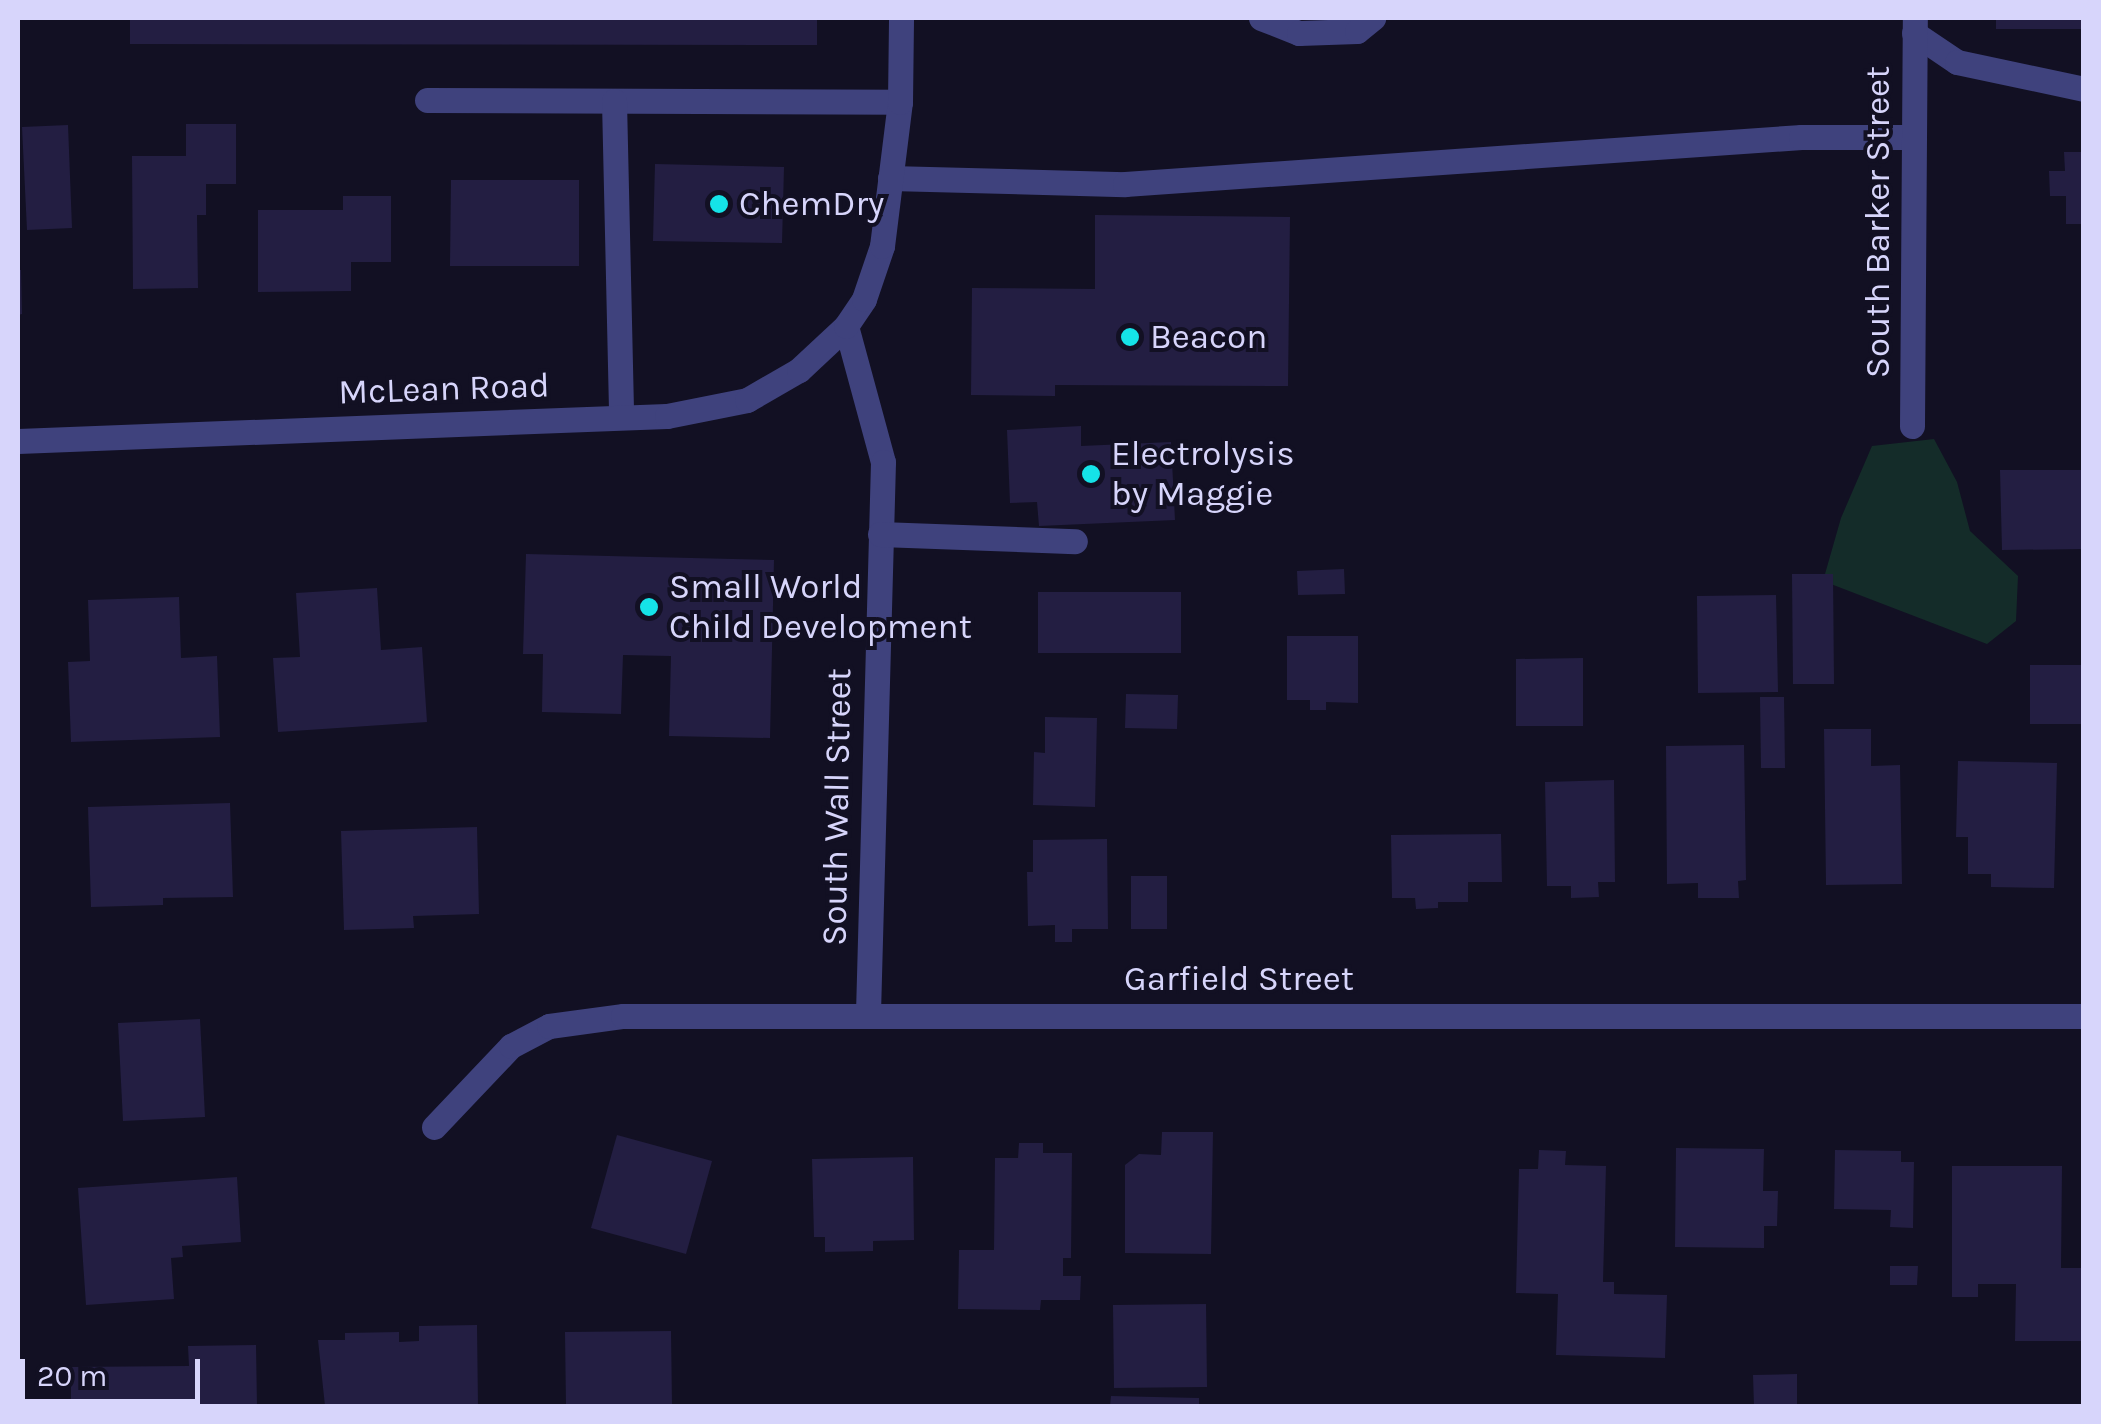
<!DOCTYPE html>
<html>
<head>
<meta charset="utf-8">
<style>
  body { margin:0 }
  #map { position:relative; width:2101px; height:1424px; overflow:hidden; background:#121023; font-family:Karla,sans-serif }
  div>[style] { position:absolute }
  .green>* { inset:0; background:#142c29 }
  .building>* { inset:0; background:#231e42 }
  .minor>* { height:25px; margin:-12.5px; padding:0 12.5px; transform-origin:12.5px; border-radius:12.5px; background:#3f427d }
  .dots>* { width:28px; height:28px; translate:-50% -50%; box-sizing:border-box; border:5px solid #121023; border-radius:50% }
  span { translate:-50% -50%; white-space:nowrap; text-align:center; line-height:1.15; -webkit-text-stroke:8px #121023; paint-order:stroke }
  .poi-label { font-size:35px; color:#d7d5fb }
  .left { translate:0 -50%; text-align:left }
  .street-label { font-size:35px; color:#d7d5fb }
  .frame { position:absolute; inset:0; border:20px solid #d7d5fb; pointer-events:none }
  .scale { position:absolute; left:20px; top:1359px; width:180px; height:45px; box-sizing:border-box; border:5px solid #d7d5fb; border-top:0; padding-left:12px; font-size:30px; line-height:35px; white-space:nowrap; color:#d7d5fb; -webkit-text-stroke:8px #121023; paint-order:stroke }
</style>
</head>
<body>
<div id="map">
  <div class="green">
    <div style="clip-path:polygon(1934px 439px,1957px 482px,1970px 531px,2018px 576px,2016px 621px,1987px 644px,1823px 581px,1841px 518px,1872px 446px)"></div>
  </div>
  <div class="building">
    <div style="clip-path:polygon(130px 18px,817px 18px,817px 45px,130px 44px)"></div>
    <div style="clip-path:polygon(1996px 18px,2084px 18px,2084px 29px,1996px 29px)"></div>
    <div style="clip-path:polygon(186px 124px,236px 124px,236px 184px,206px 184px,206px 215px,197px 215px,198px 288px,133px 289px,132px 156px,186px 156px)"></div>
    <div style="clip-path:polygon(68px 125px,72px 228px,27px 230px,22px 127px)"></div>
    <div style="clip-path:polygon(2064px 152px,2084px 152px,2084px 224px,2066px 224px,2066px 196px,2050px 196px,2049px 171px,2065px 171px)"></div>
    <div style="clip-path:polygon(655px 164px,784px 167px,782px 243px,653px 241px)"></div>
    <div style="clip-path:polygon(451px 180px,579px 180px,579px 266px,450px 266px)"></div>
    <div style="clip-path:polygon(343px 196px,391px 196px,391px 262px,351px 262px,351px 291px,258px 292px,258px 210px,343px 210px)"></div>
    <div style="clip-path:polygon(1095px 215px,1290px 217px,1288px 386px,1055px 385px,1055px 396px,971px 395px,972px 288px,1095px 289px)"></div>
    <div style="clip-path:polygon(18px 270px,21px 270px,22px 314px,18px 315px)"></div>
    <div style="clip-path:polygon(1081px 426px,1081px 446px,1171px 442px,1175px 520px,1039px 526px,1037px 502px,1010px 503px,1007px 430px)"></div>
    <div style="clip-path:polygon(2000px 470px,2084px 470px,2084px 549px,2002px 550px)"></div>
    <div style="clip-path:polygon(526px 554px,774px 560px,770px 738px,669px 736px,671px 656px,623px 655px,621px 714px,542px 712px,543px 654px,523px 654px)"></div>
    <div style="clip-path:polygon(1344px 569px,1345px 594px,1298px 595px,1297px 571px)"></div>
    <div style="clip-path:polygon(1792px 574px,1833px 574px,1834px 684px,1793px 684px)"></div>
    <div style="clip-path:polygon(377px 588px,381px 650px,422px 647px,427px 722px,278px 732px,273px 658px,300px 657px,296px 593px)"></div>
    <div style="clip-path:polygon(1038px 592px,1181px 592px,1181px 653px,1038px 653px)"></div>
    <div style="clip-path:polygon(1776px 595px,1778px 692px,1698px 693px,1697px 596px)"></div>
    <div style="clip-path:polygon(179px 597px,181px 658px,217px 656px,220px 737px,71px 742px,68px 662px,90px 661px,88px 600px)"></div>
    <div style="clip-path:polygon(1287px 636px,1358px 636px,1358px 703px,1326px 702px,1326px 710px,1310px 710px,1310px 700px,1287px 700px)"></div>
    <div style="clip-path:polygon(1583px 658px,1583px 726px,1516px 726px,1516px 659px)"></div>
    <div style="clip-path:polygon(2030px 665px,2084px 665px,2084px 724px,2030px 724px)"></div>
    <div style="clip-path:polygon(1126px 694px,1178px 695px,1177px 729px,1125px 728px)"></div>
    <div style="clip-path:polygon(1760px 697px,1784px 697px,1785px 768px,1761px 768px)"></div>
    <div style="clip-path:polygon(1045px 717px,1097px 718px,1095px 807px,1033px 805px,1034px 752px,1045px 753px)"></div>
    <div style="clip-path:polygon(1824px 729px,1871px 729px,1871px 766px,1900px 765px,1902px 884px,1826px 885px)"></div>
    <div style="clip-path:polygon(1744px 745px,1746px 880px,1738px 881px,1739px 898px,1698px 898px,1698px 883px,1667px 884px,1666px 746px)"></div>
    <div style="clip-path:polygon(1958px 761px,2057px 763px,2054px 888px,1991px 887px,1991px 874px,1968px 874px,1968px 837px,1956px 837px)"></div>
    <div style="clip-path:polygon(1614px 780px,1615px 882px,1598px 882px,1599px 897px,1571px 898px,1571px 886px,1547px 886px,1545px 782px)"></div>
    <div style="clip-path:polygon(230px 803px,233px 897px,163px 898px,163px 905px,91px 907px,88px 807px)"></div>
    <div style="clip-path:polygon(477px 827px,479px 914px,413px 916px,414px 928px,344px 930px,341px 831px)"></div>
    <div style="clip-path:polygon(1501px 834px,1502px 882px,1468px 882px,1468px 902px,1438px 902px,1438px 908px,1416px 909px,1415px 898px,1392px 898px,1391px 835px)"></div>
    <div style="clip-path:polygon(1107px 839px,1108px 929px,1072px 929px,1072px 942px,1055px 942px,1055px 925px,1028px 926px,1027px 872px,1033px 872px,1033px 840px)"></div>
    <div style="clip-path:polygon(1131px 876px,1167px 876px,1167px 929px,1131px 929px)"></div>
    <div style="clip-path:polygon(200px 1019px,205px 1117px,123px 1121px,118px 1023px)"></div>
    <div style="clip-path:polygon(1162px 1132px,1213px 1132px,1211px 1254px,1125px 1253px,1125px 1165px,1139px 1154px,1161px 1155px)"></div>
    <div style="clip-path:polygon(617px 1135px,712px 1161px,686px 1254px,591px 1228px)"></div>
    <div style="clip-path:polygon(1019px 1143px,1043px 1143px,1043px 1153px,1072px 1153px,1071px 1258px,1063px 1258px,1063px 1276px,1081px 1276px,1080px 1300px,1041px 1300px,1040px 1310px,958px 1309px,959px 1250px,994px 1250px,995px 1158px,1018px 1158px)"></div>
    <div style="clip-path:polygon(1676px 1148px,1764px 1149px,1763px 1191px,1778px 1191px,1777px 1226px,1764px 1226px,1764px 1248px,1675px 1247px)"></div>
    <div style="clip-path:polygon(1539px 1150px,1566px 1151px,1565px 1165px,1606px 1166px,1603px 1282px,1614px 1282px,1614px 1294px,1667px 1295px,1665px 1358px,1556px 1355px,1558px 1294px,1516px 1293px,1519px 1169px,1538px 1169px)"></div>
    <div style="clip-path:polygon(1835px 1150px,1901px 1151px,1901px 1162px,1914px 1162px,1913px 1228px,1890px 1227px,1891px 1210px,1834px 1209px)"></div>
    <div style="clip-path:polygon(913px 1157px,914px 1240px,873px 1241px,873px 1251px,825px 1252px,825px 1237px,814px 1237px,812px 1159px)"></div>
    <div style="clip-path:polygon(1952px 1166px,2062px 1166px,2061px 1268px,2084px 1268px,2084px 1341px,2015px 1341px,2016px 1284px,1978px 1284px,1978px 1297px,1952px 1297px)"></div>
    <div style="clip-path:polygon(237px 1177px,241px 1242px,182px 1246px,183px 1257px,171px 1258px,174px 1299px,86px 1305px,78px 1188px)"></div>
    <div style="clip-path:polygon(1890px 1266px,1918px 1266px,1917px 1285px,1890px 1285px)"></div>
    <div style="clip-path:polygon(1206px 1304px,1207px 1387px,1114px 1388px,1113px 1305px)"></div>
    <div style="clip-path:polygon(477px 1325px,478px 1406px,325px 1406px,318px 1340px,345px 1340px,345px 1333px,399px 1332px,399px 1342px,419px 1341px,419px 1326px)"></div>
    <div style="clip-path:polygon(671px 1331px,672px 1406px,566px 1406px,565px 1332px)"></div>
    <div style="clip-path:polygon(256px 1345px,257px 1406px,71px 1406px,71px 1367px,189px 1366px,188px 1346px)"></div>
    <div style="clip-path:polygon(1797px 1374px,1797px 1406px,1754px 1406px,1753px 1375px)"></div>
    <div style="clip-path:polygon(1111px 1396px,1199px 1398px,1199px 1406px,1110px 1406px)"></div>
  </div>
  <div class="minor">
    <div style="left:1261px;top:18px;width:41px;rotate:21.5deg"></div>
    <div style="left:1299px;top:33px;width:58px;rotate:-2deg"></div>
    <div style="left:1357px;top:31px;width:21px;rotate:-39deg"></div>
    <div style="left:1914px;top:33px;width:52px;rotate:34deg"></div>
    <div style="left:1957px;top:62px;width:130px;rotate:12deg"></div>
    <div style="left:427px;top:100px;width:473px;rotate:0.2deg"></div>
    <div style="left:614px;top:101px;width:316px;rotate:88.7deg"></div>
    <div style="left:890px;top:178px;width:235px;rotate:1.5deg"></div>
    <div style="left:1125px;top:184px;width:678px;rotate:-3.98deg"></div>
    <div style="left:1801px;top:137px;width:111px"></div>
    <div style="left:846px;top:326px;width:141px;rotate:74.8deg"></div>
    <div style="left:883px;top:462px;width:551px;rotate:91.56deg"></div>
    <div style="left:1912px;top:426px;width:408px;rotate:-89.6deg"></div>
    <div style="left:18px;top:441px;width:649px;rotate:-2.21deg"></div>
    <div style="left:667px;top:416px;width:82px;rotate:-11.3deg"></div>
    <div style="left:747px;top:400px;width:60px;rotate:-30deg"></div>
    <div style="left:799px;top:370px;width:64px;rotate:-43.1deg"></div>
    <div style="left:846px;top:326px;width:32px;rotate:-56deg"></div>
    <div style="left:864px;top:299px;width:56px;rotate:-71.2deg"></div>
    <div style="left:882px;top:246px;width:145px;rotate:-82.9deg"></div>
    <div style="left:900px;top:102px;width:84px;rotate:-89.3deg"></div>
    <div style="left:880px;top:534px;width:195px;rotate:2.1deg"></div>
    <div style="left:434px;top:1127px;width:112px;rotate:-46.5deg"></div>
    <div style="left:511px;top:1046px;width:43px;rotate:-27.8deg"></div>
    <div style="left:549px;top:1026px;width:75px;rotate:-7.7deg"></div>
    <div style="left:623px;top:1016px;width:1461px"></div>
  </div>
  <div class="dots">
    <div style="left:719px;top:204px;background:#15e3e8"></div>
    <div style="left:1130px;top:337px;background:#15e3e8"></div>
    <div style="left:1091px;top:474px;background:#15e3e8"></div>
    <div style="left:649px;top:607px;background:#15e3e8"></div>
  </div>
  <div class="poi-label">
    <span class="left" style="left:739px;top:204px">ChemDry</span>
    <span class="left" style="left:1150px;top:337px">Beacon</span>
    <span class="left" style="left:1111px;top:474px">Electrolysis<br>by Maggie</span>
    <span class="left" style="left:669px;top:607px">Small World<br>Child Development</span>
  </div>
  <div class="street-label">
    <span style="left:1878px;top:222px;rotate:-90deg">South Barker Street</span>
    <span style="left:444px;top:389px;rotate:-2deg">McLean Road</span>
    <span style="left:837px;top:807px;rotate:-89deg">South Wall Street</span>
    <span style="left:1239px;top:979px">Garfield Street</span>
  </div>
  <div class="frame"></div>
  <div class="scale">20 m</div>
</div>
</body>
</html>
